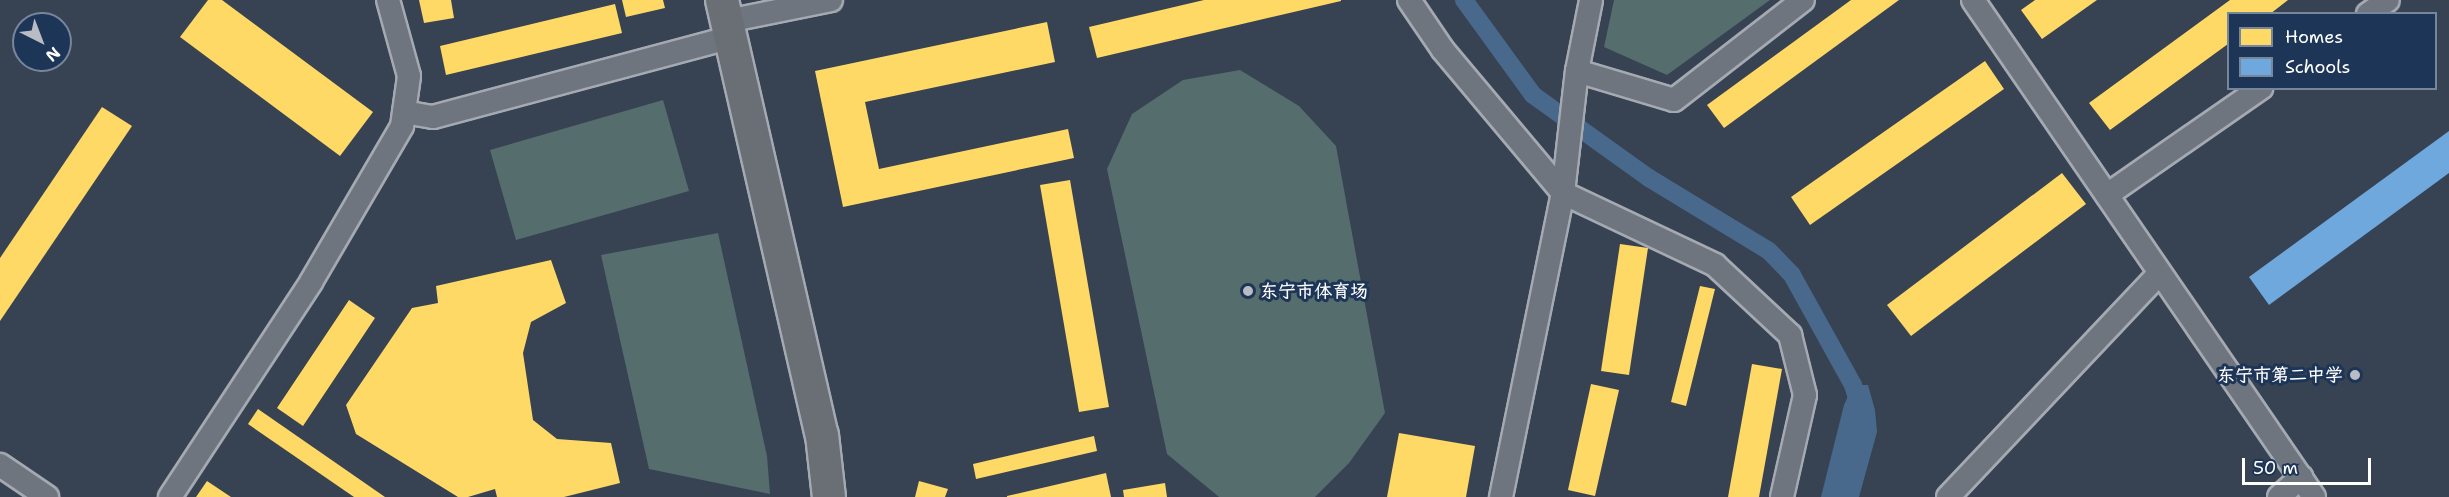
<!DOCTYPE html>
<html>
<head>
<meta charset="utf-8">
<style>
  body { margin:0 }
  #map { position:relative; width:2449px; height:497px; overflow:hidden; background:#374253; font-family:"Shantell Sans","LXGW WenKai TC",sans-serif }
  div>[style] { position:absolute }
  .green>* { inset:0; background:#556d6d }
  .water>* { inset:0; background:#48698b }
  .homes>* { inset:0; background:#ffd966 }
  .schools>* { inset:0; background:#6fa8dc }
  .canal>* { height:18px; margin:-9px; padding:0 9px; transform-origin:9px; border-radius:9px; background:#48698b }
  .roads { filter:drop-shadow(2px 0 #a5aab2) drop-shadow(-2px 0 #a5aab2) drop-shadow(0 2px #a5aab2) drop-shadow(0 -2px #a5aab2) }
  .minor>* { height:22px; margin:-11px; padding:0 11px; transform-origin:11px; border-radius:11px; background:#6f757e }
  .highway>* { height:32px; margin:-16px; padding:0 16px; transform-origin:16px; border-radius:16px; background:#6a6f75 }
  .dots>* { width:16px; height:16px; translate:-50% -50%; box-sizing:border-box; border:3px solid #1d3557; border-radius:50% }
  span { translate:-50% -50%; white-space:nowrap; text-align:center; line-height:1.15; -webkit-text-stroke:6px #1d3557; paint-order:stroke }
  .poi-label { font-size:18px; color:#fff; font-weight:700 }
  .left { translate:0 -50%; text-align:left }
  .right { translate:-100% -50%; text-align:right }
  .legend { position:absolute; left:2227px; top:12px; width:210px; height:78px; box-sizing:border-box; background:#1d3557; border:2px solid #77869a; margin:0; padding:8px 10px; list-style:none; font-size:18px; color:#fff }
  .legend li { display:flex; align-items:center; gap:12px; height:30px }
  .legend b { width:30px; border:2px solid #77869a }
  .north { position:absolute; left:12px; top:12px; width:60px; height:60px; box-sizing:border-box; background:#1d3557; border:2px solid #77869a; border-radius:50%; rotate:138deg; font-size:16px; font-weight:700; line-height:24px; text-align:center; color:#fff }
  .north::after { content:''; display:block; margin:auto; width:21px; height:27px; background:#b9bdc3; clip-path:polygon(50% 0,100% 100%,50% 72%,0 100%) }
  .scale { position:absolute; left:2242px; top:458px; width:129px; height:27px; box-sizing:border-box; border:3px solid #fff; border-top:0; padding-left:8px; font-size:18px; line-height:21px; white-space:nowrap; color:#fff; -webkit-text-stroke:4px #1d3557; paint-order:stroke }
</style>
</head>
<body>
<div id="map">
  <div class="green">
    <div style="clip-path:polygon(1614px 0,1770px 0,1667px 75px,1604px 47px)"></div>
    <div style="clip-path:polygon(1240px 70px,1299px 106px,1336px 146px,1385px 413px,1349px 463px,1315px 497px,1219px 497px,1167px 454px,1107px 169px,1132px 114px,1183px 80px)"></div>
    <div style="clip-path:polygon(663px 100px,689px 191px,516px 240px,490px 150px)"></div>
    <div style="clip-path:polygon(718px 233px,767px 456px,770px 494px,649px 469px,601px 255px)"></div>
  </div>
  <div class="water">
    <div style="clip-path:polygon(1853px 385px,1868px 385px,1875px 410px,1877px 432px,1859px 497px,1821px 497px,1844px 405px)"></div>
  </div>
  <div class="homes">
    <div style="clip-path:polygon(208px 0,222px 0,373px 112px,340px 156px,180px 37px)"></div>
    <div style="clip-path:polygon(419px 0,451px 0,454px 18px,424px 23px)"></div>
    <div style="clip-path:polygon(622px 0,663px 0,665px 8px,626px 17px)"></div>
    <div style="clip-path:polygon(1204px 0,1341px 0,1341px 1px,1097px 58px,1089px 27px)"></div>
    <div style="clip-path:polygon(1851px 0,1899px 0,1724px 128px,1707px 105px)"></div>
    <div style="clip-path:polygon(2035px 0,2097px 0,2042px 39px,2021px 10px)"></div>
    <div style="clip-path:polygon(2230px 0,2288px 0,2270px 14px,2228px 14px,2228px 44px,2110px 130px,2089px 103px)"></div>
    <div style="clip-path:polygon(615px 4px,622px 33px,446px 75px,440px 46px)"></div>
    <div style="clip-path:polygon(1047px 22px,1055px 62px,865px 102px,879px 169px,1068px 129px,1074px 158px,843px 207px,815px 71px)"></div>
    <div style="clip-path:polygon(1985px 61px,2004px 89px,1810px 225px,1791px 197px)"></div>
    <div style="clip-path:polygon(102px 107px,132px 126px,0 321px,0 258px)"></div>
    <div style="clip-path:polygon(2062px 173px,2086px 204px,1911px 336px,1887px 305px)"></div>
    <div style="clip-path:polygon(1070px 180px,1109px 407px,1079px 412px,1040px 185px)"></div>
    <div style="clip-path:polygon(1620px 244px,1648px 248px,1629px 375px,1601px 371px)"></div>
    <div style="clip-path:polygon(551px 260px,566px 303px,531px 322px,523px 353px,533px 420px,557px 439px,611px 443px,620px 483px,564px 497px,497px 497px,495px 489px,468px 497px,458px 497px,356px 434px,346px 405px,412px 308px,438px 303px,436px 286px)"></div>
    <div style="clip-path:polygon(1700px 286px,1715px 289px,1686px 406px,1671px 402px)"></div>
    <div style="clip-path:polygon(349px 300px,375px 318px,303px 426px,277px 408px)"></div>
    <div style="clip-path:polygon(1752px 364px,1782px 369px,1759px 497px,1728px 497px)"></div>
    <div style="clip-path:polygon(1591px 384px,1619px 390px,1595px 496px,1568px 490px)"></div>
    <div style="clip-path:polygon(258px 409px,385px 497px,354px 497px,248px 424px)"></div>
    <div style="clip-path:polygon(1399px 433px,1475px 446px,1466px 497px,1387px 497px)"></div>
    <div style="clip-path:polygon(1094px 436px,1097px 451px,976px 479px,973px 464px)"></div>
    <div style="clip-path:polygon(1106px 473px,1111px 497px,1007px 497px,1007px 496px)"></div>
    <div style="clip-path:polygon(207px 481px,231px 497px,196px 497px)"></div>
    <div style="clip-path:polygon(919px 481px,948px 489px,945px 497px,915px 497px)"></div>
    <div style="clip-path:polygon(1165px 483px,1167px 497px,1124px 497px,1123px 490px)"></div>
  </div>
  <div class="schools">
    <div style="clip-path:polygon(2449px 131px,2449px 173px,2269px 305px,2249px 277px)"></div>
  </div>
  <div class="canal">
    <div style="left:1464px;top:0;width:117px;rotate:54deg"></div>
    <div style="left:1533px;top:95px;width:143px;rotate:35.6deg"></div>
    <div style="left:1649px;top:178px;width:140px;rotate:31.3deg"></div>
    <div style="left:1769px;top:251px;width:33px;rotate:46deg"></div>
    <div style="left:1792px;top:275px;width:126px;rotate:61deg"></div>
    <div style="left:1853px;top:385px;width:24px;rotate:73deg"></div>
  </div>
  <div class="roads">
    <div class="minor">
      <div style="left:1409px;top:0;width:60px;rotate:55.8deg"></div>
      <div style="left:1443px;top:50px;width:187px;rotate:50deg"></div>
      <div style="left:1563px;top:193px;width:168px;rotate:25.3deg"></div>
      <div style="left:1715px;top:265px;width:103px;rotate:43deg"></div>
      <div style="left:1790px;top:335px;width:62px;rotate:76deg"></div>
      <div style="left:1805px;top:395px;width:105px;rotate:102.7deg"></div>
      <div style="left:1973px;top:0;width:603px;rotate:55.55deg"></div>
      <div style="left:2368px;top:14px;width:24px;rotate:-35deg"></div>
      <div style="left:727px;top:21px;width:106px;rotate:-11.4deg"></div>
      <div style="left:1577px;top:71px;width:101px;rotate:16.6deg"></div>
      <div style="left:1674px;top:100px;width:163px;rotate:-37.8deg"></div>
      <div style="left:404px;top:112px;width:29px;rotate:10deg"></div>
      <div style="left:433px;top:117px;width:309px;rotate:-15deg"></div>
      <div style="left:2107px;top:195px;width:188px;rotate:-34.8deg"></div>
      <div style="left:0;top:465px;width:57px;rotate:34.2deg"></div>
      <div style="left:170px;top:497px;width:257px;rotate:-56.7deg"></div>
      <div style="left:311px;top:282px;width:181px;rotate:-59.7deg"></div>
      <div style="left:402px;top:126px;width:50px;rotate:-82deg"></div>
      <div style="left:409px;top:76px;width:79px;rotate:-105.4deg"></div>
      <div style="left:1501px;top:497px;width:310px;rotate:-78.5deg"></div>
      <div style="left:1563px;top:193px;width:123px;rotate:-83.5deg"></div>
      <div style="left:1577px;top:71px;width:72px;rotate:-78.8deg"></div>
      <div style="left:1948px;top:497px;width:308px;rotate:-46.6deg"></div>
      <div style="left:2279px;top:497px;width:30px;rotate:-42deg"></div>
    </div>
    <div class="highway">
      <div style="left:722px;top:0;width:446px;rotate:77.1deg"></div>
      <div style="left:822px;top:435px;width:62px;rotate:83.6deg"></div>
    </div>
  </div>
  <div class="dots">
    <div style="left:1248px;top:291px;background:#b9bdc3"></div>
    <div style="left:2355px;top:375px;background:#b9bdc3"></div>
  </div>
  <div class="poi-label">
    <span class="left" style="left:1260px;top:291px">东宁市体育场</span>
    <span class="right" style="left:2343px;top:375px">东宁市第二中学</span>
  </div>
  <ul class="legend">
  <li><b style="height:16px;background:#ffd966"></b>Homes</li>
  <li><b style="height:16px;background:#6fa8dc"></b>Schools</li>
  </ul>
  <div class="north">N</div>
  <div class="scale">50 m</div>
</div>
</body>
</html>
